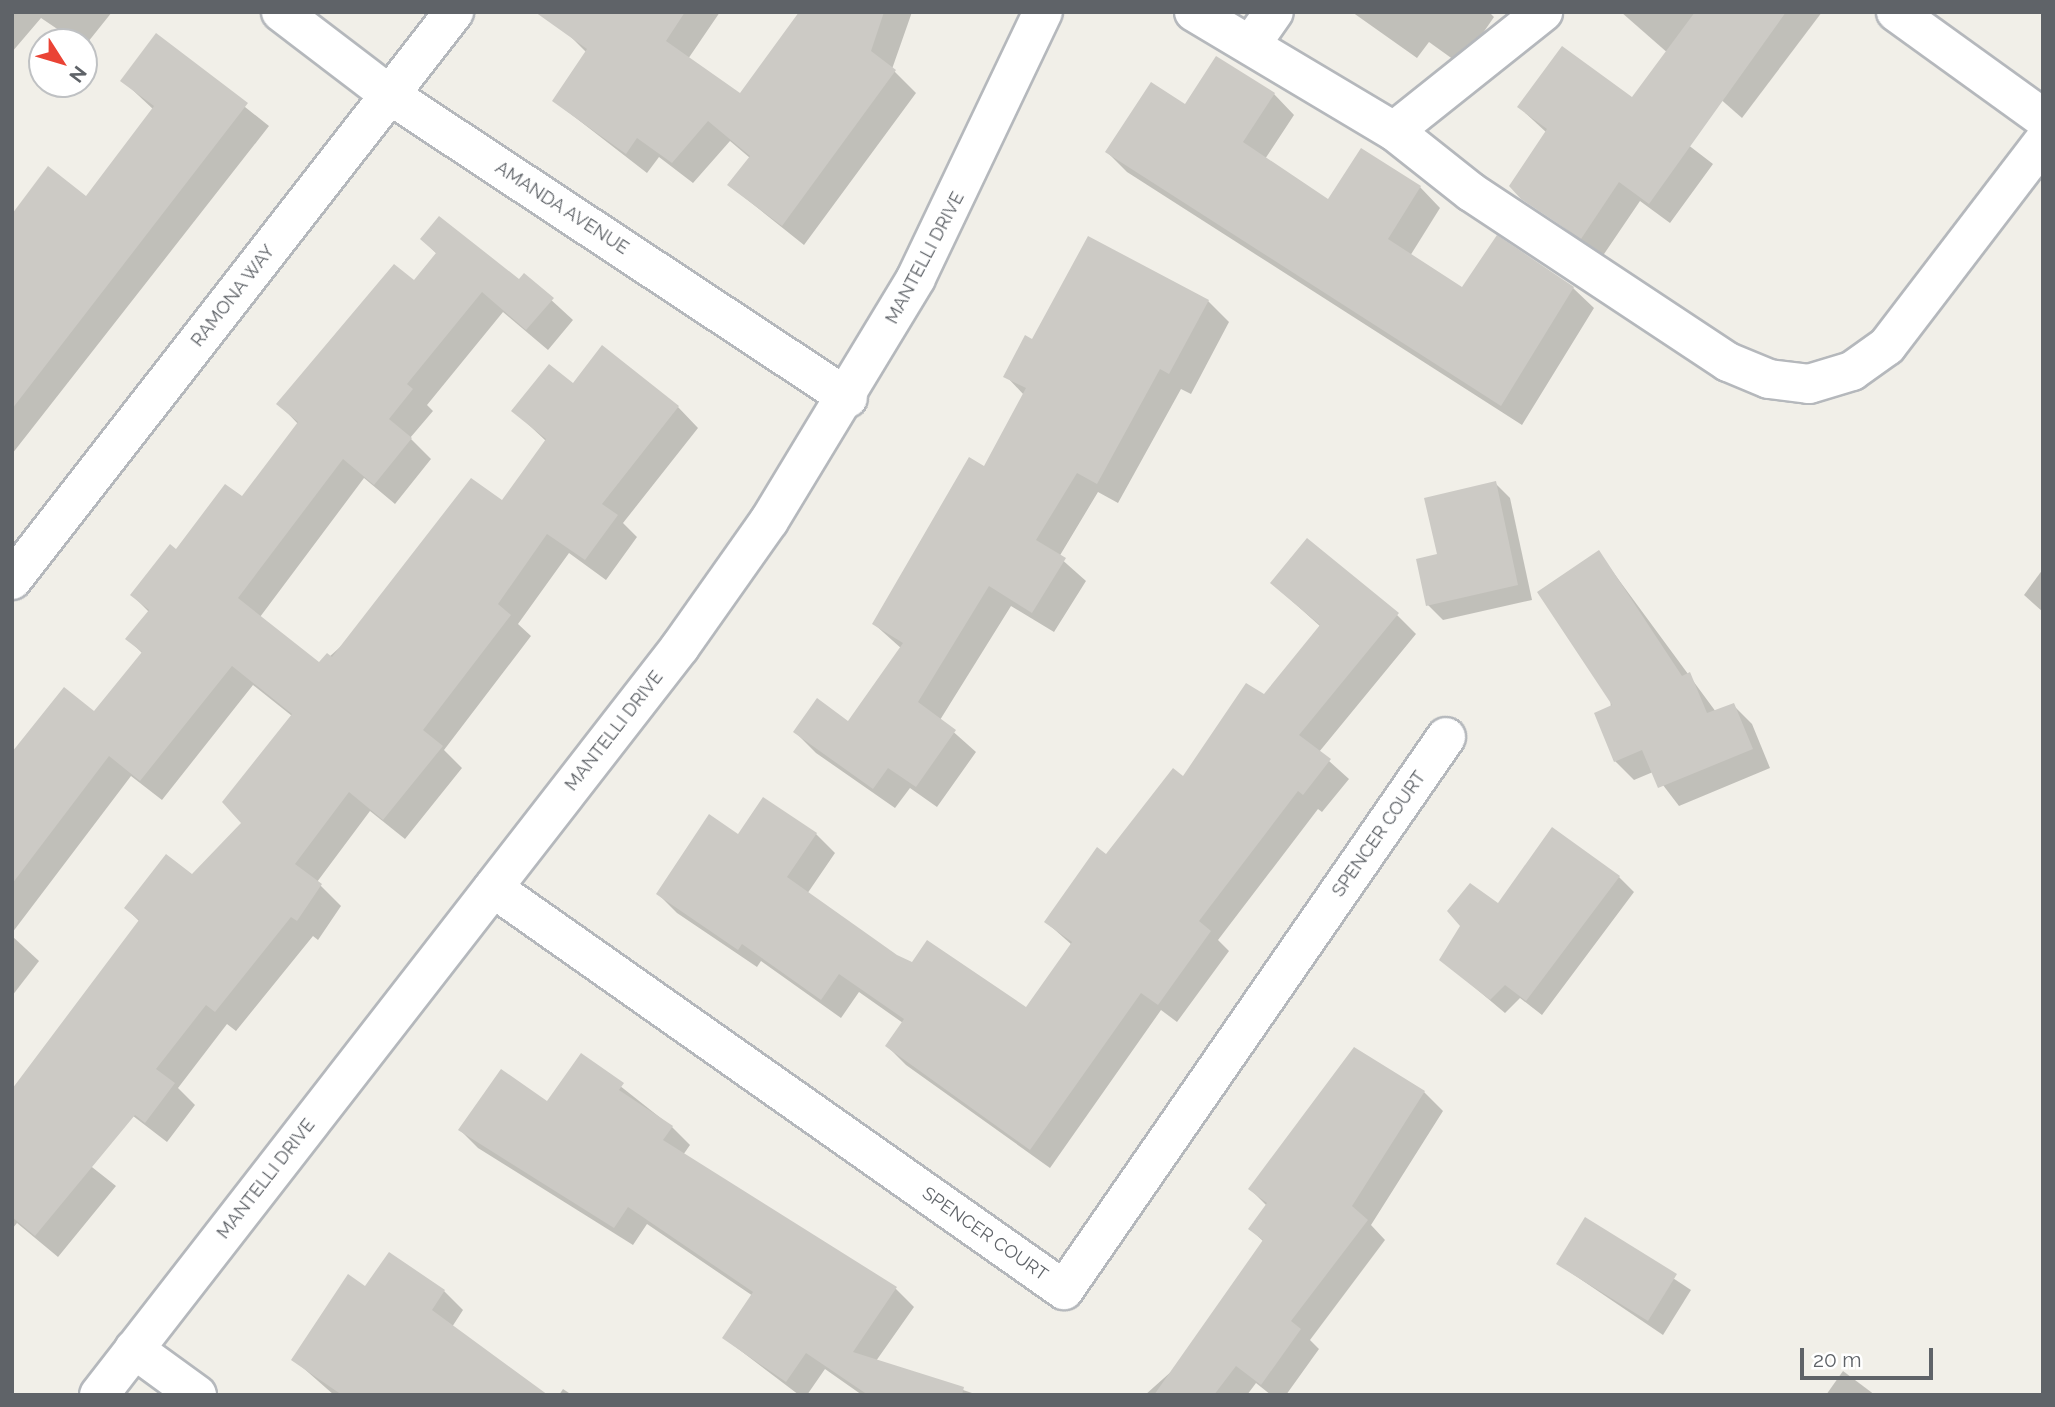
<!DOCTYPE html>
<html>
<head>
<meta charset="utf-8">
<style>
  body { margin:0 }
  #map { position:relative; width:2055px; height:1407px; overflow:hidden; background:#f1efe8; font-family:Raleway,sans-serif }
  div>[style] { position:absolute }
  .shadow>* { inset:0; background:#0003 }
  .building>* { inset:0; background:#cccac5 }
  .roads { filter:drop-shadow(2px 0 #b5b8bc) drop-shadow(-2px 0 #b5b8bc) drop-shadow(0 2px #b5b8bc) drop-shadow(0 -2px #b5b8bc) }
  .minor>* { height:38px; margin:-19px; padding:0 19px; transform-origin:19px; border-radius:19px; background:#fff }
  span { translate:-50% -50%; white-space:nowrap; text-align:center; line-height:1.15; -webkit-text-stroke:5px #fff; paint-order:stroke }
  .street-label { font-size:18px; color:#5f6368 }
  .frame { position:absolute; inset:0; border:14px solid #5f6368; pointer-events:none }
  .north { position:absolute; left:28px; top:28px; width:70px; height:70px; box-sizing:border-box; background:#fff; border:2px solid #bfc1c3; border-radius:50%; rotate:127deg; font-size:19px; font-weight:700; line-height:28px; text-align:center; color:#5f6368 }
  .north::after { content:''; display:block; margin:auto; width:24px; height:32px; background:#ea4335; clip-path:polygon(50% 0,100% 100%,50% 72%,0 100%) }
  .scale { position:absolute; left:1800px; top:1348px; width:133px; height:32px; box-sizing:border-box; border:4px solid #5f6368; border-top:0; padding-left:9px; font-size:21px; line-height:24px; white-space:nowrap; color:#5f6368; -webkit-text-stroke:5px #fff; paint-order:stroke }
</style>
</head>
<body>
<div id="map">
  <div class="shadow">
    <div style="clip-path:polygon(12px 12px,112px 12px,84px 47px,41px 18px,12px 52px)"></div>
    <div style="clip-path:polygon(580px 12px,720px 12px,688px 59px,740px 96px,802px 12px,912px 12px,892px 69px,916px 93px,804px 245px,729px 185px,750px 158px,730px 141px,693px 183px,659px 157px,647px 173px,554px 101px,587px 53px,566px 32px)"></div>
    <div style="clip-path:polygon(1352px 12px,1489px 12px,1494px 17px,1461px 65px,1429px 42px,1417px 58px)"></div>
    <div style="clip-path:polygon(1621px 12px,1822px 12px,1742px 118px)"></div>
    <div style="clip-path:polygon(156px 36px,269px 126px,12px 454px,12px 230px,87px 198px,154px 110px,123px 81px)"></div>
    <div style="clip-path:polygon(1562px 48px,1713px 164px,1670px 223px,1640px 201px,1602px 257px,1511px 186px,1547px 133px,1519px 107px)"></div>
    <div style="clip-path:polygon(1274px 94px,1294px 115px,1265px 159px,1329px 202px,1420px 187px,1440px 208px,1410px 256px,1463px 290px,1573px 288px,1594px 308px,1522px 425px,1127px 172px,1107px 152px,1185px 107px)"></div>
    <div style="clip-path:polygon(422px 239px,519px 281px,524px 275px,573px 320px,548px 350px,503px 312px,427px 405px,433px 411px,410px 438px,431px 459px,395px 504px,364px 478px,260px 617px,320px 665px,502px 503px,546px 441px,514px 411px,573px 385px,678px 407px,698px 428px,623px 523px,637px 537px,606px 580px,569px 553px,518px 624px,531px 636px,444px 750px,462px 768px,405px 839px,370px 811px,317px 882px,341px 906px,318px 940px,313px 936px,236px 1031px,227px 1024px,178px 1088px,195px 1105px,167px 1142px,68px 1066px,140px 922px,126px 908px,192px 877px,243px 823px,292px 716px,253px 685px,162px 800px,131px 776px,12px 933px,12px 755px,94px 714px,143px 654px,128px 639px,149px 612px,132px 595px,242px 498px,298px 424px,278px 403px,414px 283px,437px 254px)"></div>
    <div style="clip-path:polygon(1208px 301px,1229px 322px,1191px 394px,1181px 389px,1118px 503px,1098px 492px,1059px 557px,1086px 581px,1054px 632px,1011px 606px,940px 720px,976px 752px,937px 807px,910px 788px,895px 808px,816px 753px,795px 732px,848px 723px,902px 649px,874px 624px,984px 469px,1024px 395px,1006px 376px,1033px 341px)"></div>
    <div style="clip-path:polygon(1495px 483px,1510px 498px,1532px 600px,1443px 620px,1428px 605px,1439px 556px)"></div>
    <div style="clip-path:polygon(1599px 553px,1716px 712px,1733px 705px,1752px 724px,1770px 768px,1679px 806px,1653px 772px,1634px 780px,1615px 761px)"></div>
    <div style="clip-path:polygon(2043px 569px,2043px 612px,2024px 595px)"></div>
    <div style="clip-path:polygon(1272px 583px,1397px 615px,1416px 634px,1319px 752px,1349px 779px,1322px 812px,1318px 809px,1218px 940px,1229px 951px,1177px 1022px,1161px 1010px,1050px 1168px,906px 1065px,887px 1046px,903px 1023px,859px 992px,841px 1018px,761px 961px,757px 967px,677px 913px,658px 894px,739px 837px,816px 834px,835px 853px,807px 894px,896px 956px,1026px 1009px,1072px 945px,1046px 922px,1264px 696px,1321px 627px)"></div>
    <div style="clip-path:polygon(1619px 877px,1634px 892px,1542px 1015px,1520px 998px,1505px 1013px,1442px 960px,1498px 906px)"></div>
    <div style="clip-path:polygon(12px 936px,39px 961px,12px 996px)"></div>
    <div style="clip-path:polygon(581px 1055px,672px 1127px,690px 1145px,683px 1155px,896px 1289px,914px 1307px,876px 1361px,978px 1395px,862px 1395px,825px 1369px,807px 1395px,799px 1395px,724px 1338px,753px 1296px,647px 1224px,633px 1245px,478px 1148px,460px 1130px,547px 1103px)"></div>
    <div style="clip-path:polygon(1424px 1092px,1443px 1111px,1371px 1225px,1385px 1240px,1310px 1340px,1319px 1349px,1286px 1395px,1271px 1395px,1256px 1383px,1247px 1395px,1145px 1395px,1173px 1370px,1264px 1242px,1250px 1229px,1267px 1206px,1250px 1189px)"></div>
    <div style="clip-path:polygon(12px 1104px,116px 1186px,58px 1257px,17px 1223px,12px 1229px)"></div>
    <div style="clip-path:polygon(1585px 1220px,1691px 1290px,1663px 1335px,1558px 1264px)"></div>
    <div style="clip-path:polygon(366px 1289px,444px 1291px,463px 1310px,452px 1327px,545px 1395px,334px 1395px,293px 1359px)"></div>
    <div style="clip-path:polygon(1843px 1371px,1875px 1395px,1826px 1395px)"></div>
    <div style="clip-path:polygon(563px 1389px,572px 1395px,559px 1395px)"></div>
  </div>
  <div class="building">
    <div style="clip-path:polygon(535px 12px,685px 12px,666px 41px,740px 93px,799px 12px,884px 12px,871px 51px,896px 70px,782px 226px,727px 185px,750px 156px,708px 121px,672px 163px,637px 138px,626px 154px,552px 101px,587px 49px)"></div>
    <div style="clip-path:polygon(1695px 12px,1786px 12px,1649px 204px,1619px 182px,1581px 239px,1521px 199px,1509px 186px,1547px 129px,1517px 107px,1562px 46px,1632px 97px)"></div>
    <div style="clip-path:polygon(156px 33px,248px 103px,12px 409px,12px 214px,48px 166px,86px 196px,154px 106px,120px 81px)"></div>
    <div style="clip-path:polygon(1216px 56px,1275px 93px,1243px 142px,1328px 199px,1361px 148px,1421px 186px,1388px 239px,1462px 287px,1497px 235px,1574px 287px,1501px 406px,1105px 152px,1151px 82px,1185px 104px)"></div>
    <div style="clip-path:polygon(439px 216px,519px 279px,524px 273px,554px 298px,526px 330px,482px 292px,407px 384px,413px 389px,389px 419px,412px 438px,374px 485px,343px 459px,238px 598px,319px 662px,327px 653px,332px 657px,471px 478px,502px 500px,546px 439px,511px 411px,549px 364px,573px 383px,602px 345px,679px 406px,602px 504px,618px 515px,585px 560px,547px 534px,498px 604px,511px 615px,423px 730px,443px 746px,383px 820px,349px 792px,295px 864px,322px 884px,297px 921px,291px 917px,215px 1012px,206px 1005px,156px 1069px,175px 1083px,145px 1123px,135px 1115px,35px 1236px,12px 1217px,12px 1089px,139px 920px,124px 908px,166px 854px,192px 874px,241px 823px,222px 802px,292px 714px,232px 666px,140px 781px,109px 756px,12px 884px,12px 752px,64px 687px,94px 711px,142px 652px,125px 639px,149px 610px,130px 595px,170px 544px,176px 549px,225px 484px,242px 496px,298px 422px,276px 404px,394px 264px,414px 280px,436px 253px,420px 239px)"></div>
    <div style="clip-path:polygon(1088px 236px,1209px 300px,1169px 374px,1160px 369px,1097px 484px,1077px 473px,1036px 540px,1066px 558px,1032px 613px,989px 586px,918px 702px,956px 730px,916px 787px,888px 768px,873px 789px,793px 732px,817px 698px,848px 721px,903px 643px,872px 624px,969px 457px,984px 466px,1026px 388px,1003px 377px,1025px 335px,1032px 339px)"></div>
    <div style="clip-path:polygon(1496px 481px,1518px 585px,1426px 606px,1416px 559px,1437px 554px,1424px 498px)"></div>
    <div style="clip-path:polygon(1307px 538px,1399px 613px,1299px 735px,1331px 759px,1303px 795px,1298px 791px,1199px 921px,1211px 931px,1158px 1005px,1141px 993px,1030px 1150px,885px 1046px,904px 1019px,839px 974px,821px 1000px,742px 944px,738px 950px,656px 894px,709px 814px,738px 834px,763px 797px,817px 833px,787px 877px,897px 955px,912px 962px,927px 940px,1026px 1007px,1072px 942px,1044px 922px,1097px 847px,1106px 854px,1173px 768px,1183px 776px,1246px 683px,1264px 694px,1320px 625px,1270px 583px)"></div>
    <div style="clip-path:polygon(1599px 550px,1682px 676px,1690px 672px,1707px 713px,1734px 703px,1753px 749px,1658px 788px,1642px 750px,1614px 762px,1594px 713px,1612px 705px,1537px 592px)"></div>
    <div style="clip-path:polygon(1552px 827px,1620px 876px,1526px 1001px,1505px 985px,1490px 1000px,1439px 960px,1460px 926px,1447px 911px,1470px 883px,1498px 903px)"></div>
    <div style="clip-path:polygon(1354px 1047px,1425px 1091px,1352px 1206px,1368px 1220px,1291px 1321px,1301px 1329px,1261px 1385px,1236px 1366px,1214px 1395px,1154px 1395px,1263px 1240px,1248px 1229px,1267px 1203px,1248px 1189px)"></div>
    <div style="clip-path:polygon(581px 1053px,624px 1083px,619px 1090px,673px 1126px,663px 1140px,897px 1287px,853px 1352px,964px 1387px,962px 1395px,868px 1395px,806px 1353px,786px 1382px,722px 1338px,753px 1292px,628px 1207px,614px 1228px,458px 1130px,501px 1069px,547px 1101px)"></div>
    <div style="clip-path:polygon(1585px 1217px,1677px 1274px,1648px 1321px,1556px 1264px)"></div>
    <div style="clip-path:polygon(389px 1252px,445px 1290px,432px 1310px,548px 1395px,342px 1395px,291px 1360px,348px 1274px,365px 1286px)"></div>
  </div>
  <div class="roads">
    <div class="minor">
      <div style="left:281px;top:12px;width:137px;rotate:37.3deg"></div>
      <div style="left:390px;top:95px;width:549px;rotate:33.49deg"></div>
      <div style="left:1194px;top:12px;width:233px;rotate:30.8deg"></div>
      <div style="left:1394px;top:131px;width:191px;rotate:-38.6deg"></div>
      <div style="left:1896px;top:12px;width:181px;rotate:35.8deg"></div>
      <div style="left:1252px;top:43px;width:38px;rotate:-55deg"></div>
      <div style="left:1394px;top:131px;width:98px;rotate:38.4deg"></div>
      <div style="left:1471px;top:192px;width:308px;rotate:33.5deg"></div>
      <div style="left:1728px;top:362px;width:44px;rotate:22.5deg"></div>
      <div style="left:1769px;top:379px;width:40px;rotate:7.1deg"></div>
      <div style="left:1809px;top:384px;width:45px;rotate:-16.8deg"></div>
      <div style="left:1852px;top:371px;width:43px;rotate:-35.5deg"></div>
      <div style="left:1887px;top:346px;width:257px;rotate:-52.6deg"></div>
      <div style="left:12px;top:580px;width:720px;rotate:-52.11deg"></div>
      <div style="left:493px;top:888px;width:698px;rotate:35.15deg"></div>
      <div style="left:1064px;top:1290px;width:672px;rotate:-55.36deg"></div>
      <div style="left:134px;top:1349px;width:78px;rotate:36.1deg"></div>
      <div style="left:99px;top:1395px;width:947px;rotate:-52.16deg"></div>
      <div style="left:680px;top:647px;width:154px;rotate:-54.8deg"></div>
      <div style="left:769px;top:521px;width:284px;rotate:-58.8deg"></div>
      <div style="left:916px;top:278px;width:295px;rotate:-64.5deg"></div>
    </div>
  </div>
  <div class="street-label">
    <span style="left:562px;top:208px;rotate:33deg">AMANDA AVENUE</span>
    <span style="left:925px;top:258px;rotate:-62deg">MANTELLI DRIVE</span>
    <span style="left:233px;top:296px;rotate:-52deg">RAMONA WAY</span>
    <span style="left:614px;top:731px;rotate:-52deg">MANTELLI DRIVE</span>
    <span style="left:1379px;top:834px;rotate:-55deg">SPENCER COURT</span>
    <span style="left:266px;top:1179px;rotate:-52deg">MANTELLI DRIVE</span>
    <span style="left:985px;top:1234px;rotate:35deg">SPENCER COURT</span>
  </div>
  <div class="frame"></div>
  <div class="north">N</div>
  <div class="scale">20 m</div>
</div>
</body>
</html>
